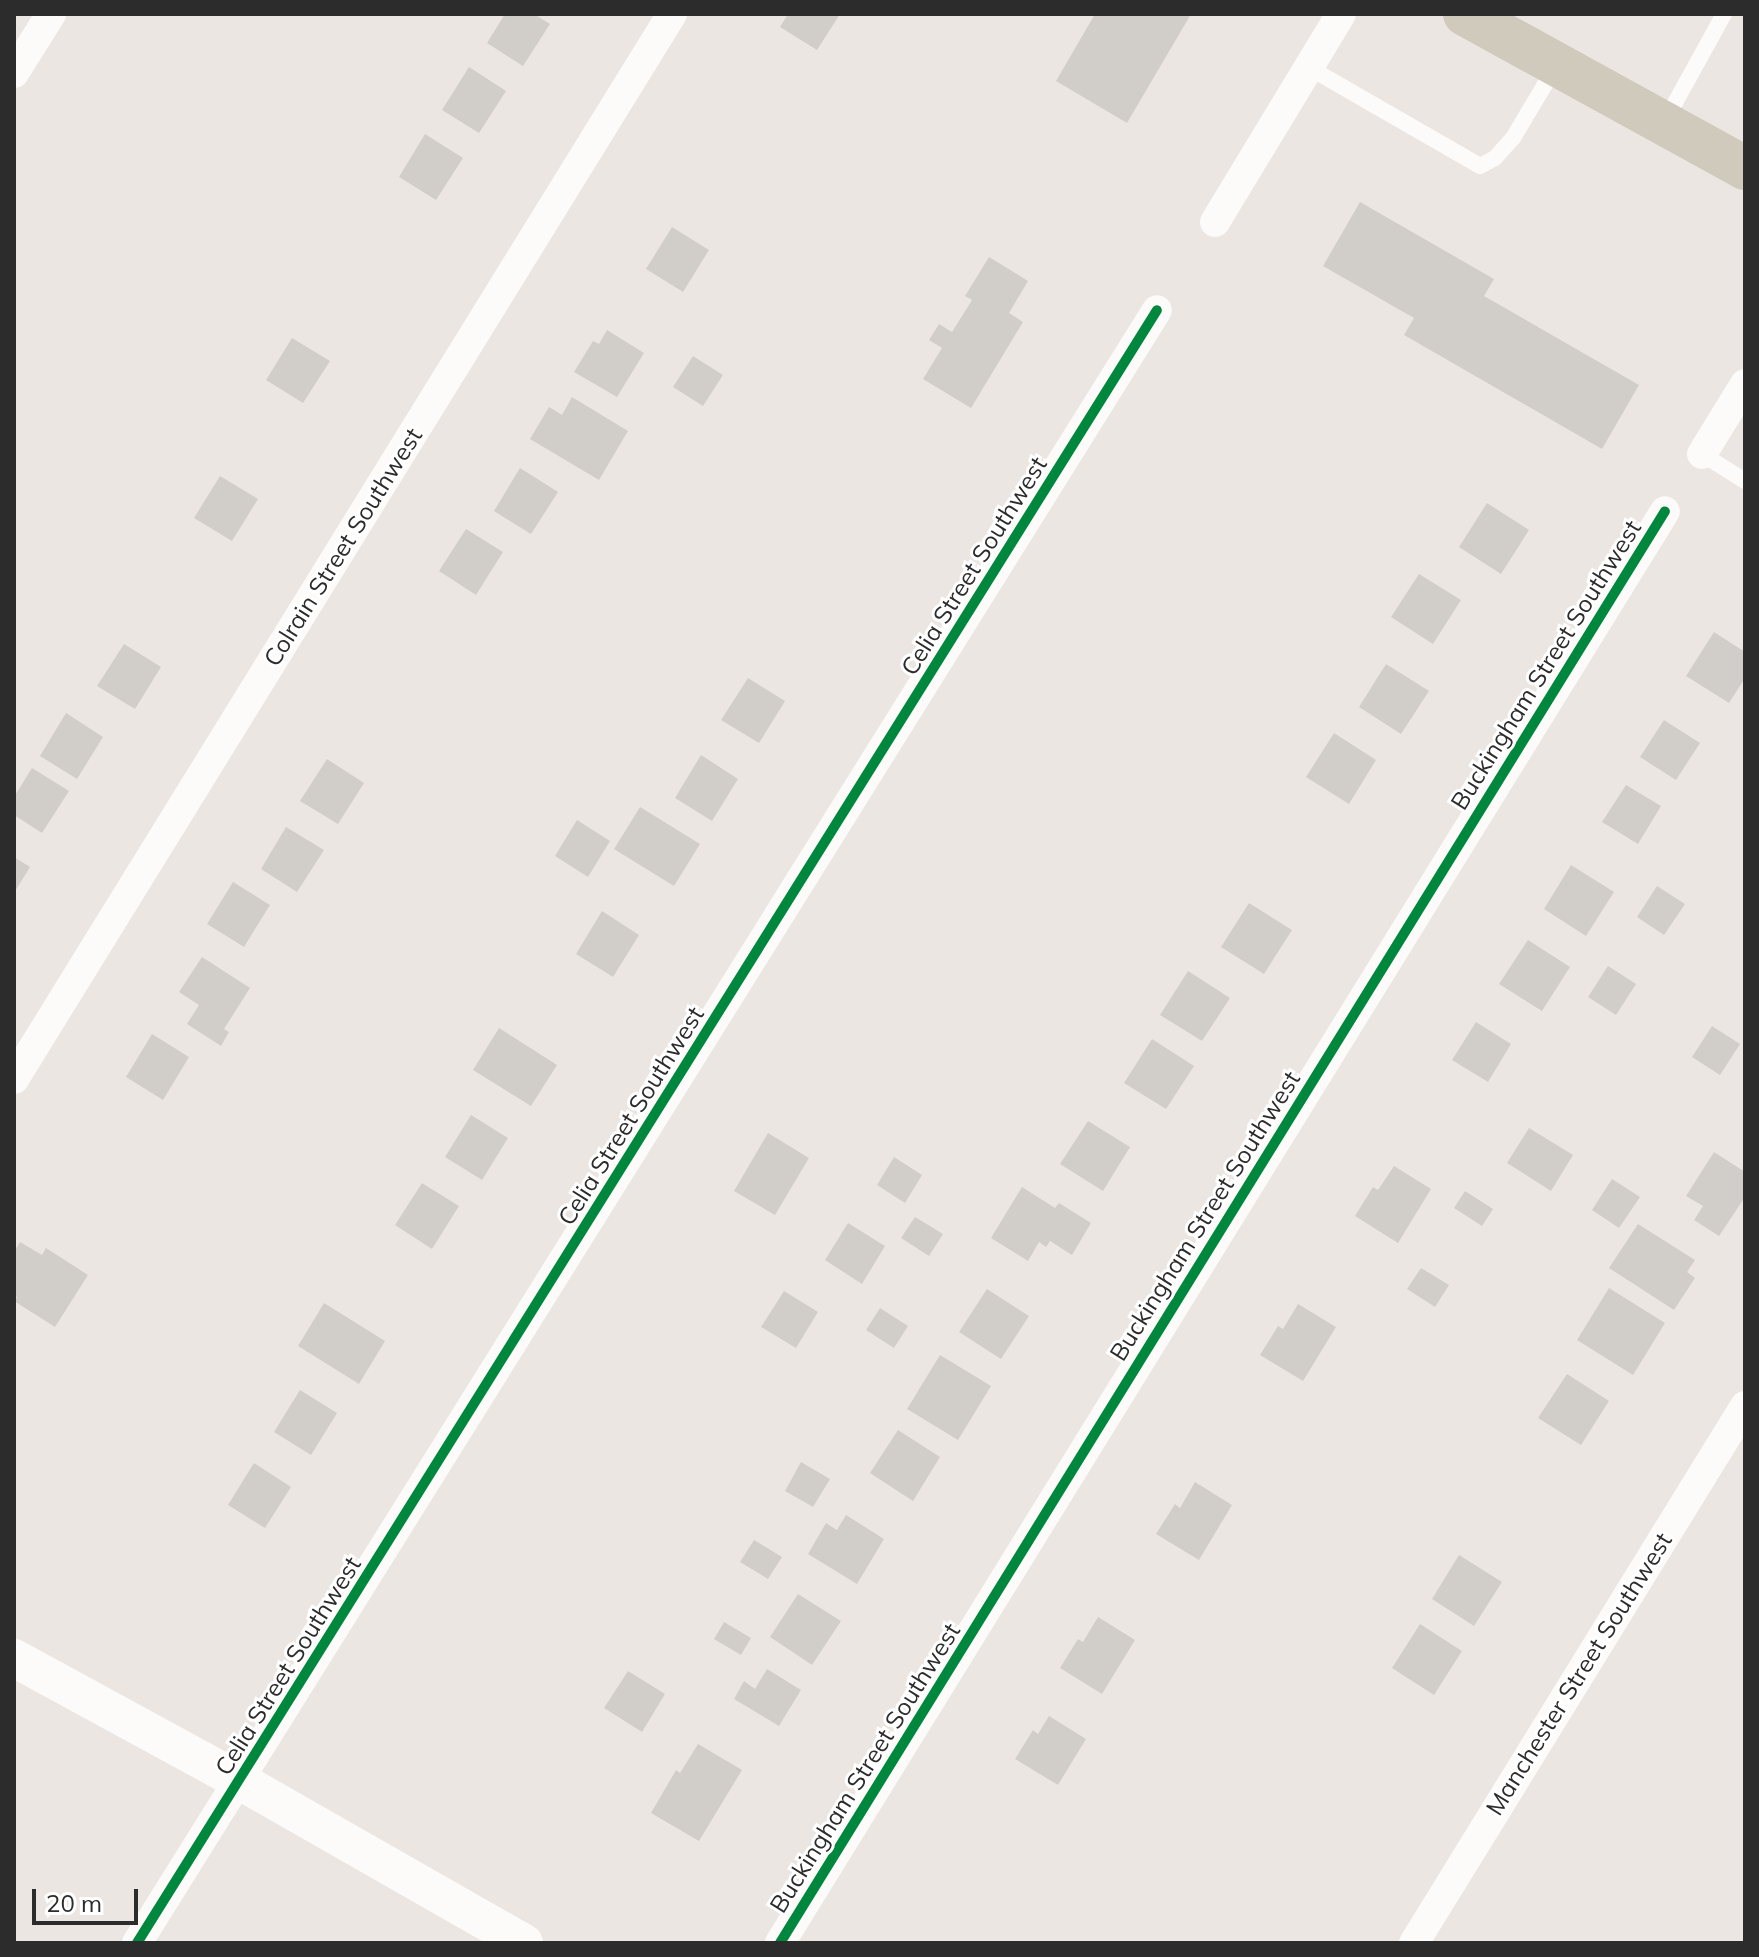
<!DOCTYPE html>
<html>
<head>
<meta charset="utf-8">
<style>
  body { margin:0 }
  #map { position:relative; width:1759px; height:1957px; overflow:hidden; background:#ebe6e1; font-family:Mulish,sans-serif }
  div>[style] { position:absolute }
  .building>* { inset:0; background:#d1ceca }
  .service>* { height:16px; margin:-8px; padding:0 8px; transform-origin:8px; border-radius:8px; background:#fcfbfa }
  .minor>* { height:30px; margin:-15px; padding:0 15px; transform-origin:15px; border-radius:15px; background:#fcfbfa }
  .tertiary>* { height:38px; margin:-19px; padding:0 19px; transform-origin:19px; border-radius:19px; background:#fcfbfa }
  .primary>* { height:44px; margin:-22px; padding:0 22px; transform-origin:22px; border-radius:22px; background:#d0cabc }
  .cycleway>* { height:10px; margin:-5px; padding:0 5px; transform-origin:5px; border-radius:5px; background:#00873e }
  span { translate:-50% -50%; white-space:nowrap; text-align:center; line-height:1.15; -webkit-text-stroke:6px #fff; paint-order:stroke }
  .street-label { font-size:24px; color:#2c2c2c }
  .frame { position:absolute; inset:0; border:16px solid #2c2c2c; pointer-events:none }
  .scale { position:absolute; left:32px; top:1889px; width:106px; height:36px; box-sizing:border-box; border:4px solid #2c2c2c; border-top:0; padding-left:10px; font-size:24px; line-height:28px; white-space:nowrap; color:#2c2c2c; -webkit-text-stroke:6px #fff; paint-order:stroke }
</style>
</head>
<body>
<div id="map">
  <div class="building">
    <div style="clip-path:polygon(505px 14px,534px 14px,550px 24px,523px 66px,487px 43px)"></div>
    <div style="clip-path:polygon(788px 14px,840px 14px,817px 50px,780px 27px)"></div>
    <div style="clip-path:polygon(1095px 14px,1191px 14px,1127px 123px,1056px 81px)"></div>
    <div style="clip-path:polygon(469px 67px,506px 91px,479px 133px,442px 110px)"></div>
    <div style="clip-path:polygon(425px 134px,463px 158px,436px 200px,399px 177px)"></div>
    <div style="clip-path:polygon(1360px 202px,1494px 279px,1484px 296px,1639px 385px,1602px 449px,1404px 335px,1414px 318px,1323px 266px)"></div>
    <div style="clip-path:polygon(672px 227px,709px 250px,683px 292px,646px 269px)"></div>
    <div style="clip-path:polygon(989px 257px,1028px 281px,1009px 313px,1023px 322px,971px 408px,923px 379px,942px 348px,929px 340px,939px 324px,952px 332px,972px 300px,965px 296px)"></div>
    <div style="clip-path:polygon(607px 330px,644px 353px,617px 397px,574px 372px,593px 341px,599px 344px)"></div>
    <div style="clip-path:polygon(292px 338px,330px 361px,303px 403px,266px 380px)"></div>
    <div style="clip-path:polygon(693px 356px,723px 375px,703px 406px,673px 387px)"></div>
    <div style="clip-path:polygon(572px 397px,628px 431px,599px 480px,530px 439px,549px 407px,562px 415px)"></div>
    <div style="clip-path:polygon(520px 468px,558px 492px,531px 534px,494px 511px)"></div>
    <div style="clip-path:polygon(220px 476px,258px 499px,232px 541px,194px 518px)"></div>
    <div style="clip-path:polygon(1487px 503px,1529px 530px,1501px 574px,1459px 547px)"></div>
    <div style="clip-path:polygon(466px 529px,503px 552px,476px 595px,439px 571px)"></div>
    <div style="clip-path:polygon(1419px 574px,1461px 600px,1433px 644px,1391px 617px)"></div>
    <div style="clip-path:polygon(1714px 632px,1745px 652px,1745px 678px,1729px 703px,1686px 676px)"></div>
    <div style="clip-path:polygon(124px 644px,161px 667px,135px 709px,97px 686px)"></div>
    <div style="clip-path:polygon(1386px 664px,1429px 691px,1401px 734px,1359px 707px)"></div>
    <div style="clip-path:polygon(748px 678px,785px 701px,759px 743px,721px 720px)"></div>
    <div style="clip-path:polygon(66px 713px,103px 737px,77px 779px,40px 756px)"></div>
    <div style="clip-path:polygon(1664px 720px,1700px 743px,1676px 780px,1640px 757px)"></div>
    <div style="clip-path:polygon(1334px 733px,1376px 760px,1349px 804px,1306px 777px)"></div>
    <div style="clip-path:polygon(701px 755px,738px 779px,712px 821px,675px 798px)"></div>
    <div style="clip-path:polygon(327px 759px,364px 783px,338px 824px,300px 801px)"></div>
    <div style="clip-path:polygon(32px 768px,69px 791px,42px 833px,14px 815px,14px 797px)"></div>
    <div style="clip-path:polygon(1626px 785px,1661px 806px,1638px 844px,1602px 822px)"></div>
    <div style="clip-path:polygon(640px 807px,700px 844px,674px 886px,614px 849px)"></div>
    <div style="clip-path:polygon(577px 820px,610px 841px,588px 877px,555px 856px)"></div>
    <div style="clip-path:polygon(286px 827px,324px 850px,297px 892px,261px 869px)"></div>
    <div style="clip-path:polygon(14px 857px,30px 867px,14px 893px)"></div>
    <div style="clip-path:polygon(1571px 865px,1614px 892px,1586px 936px,1544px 909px)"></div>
    <div style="clip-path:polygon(233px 882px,270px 905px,244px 947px,207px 924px)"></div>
    <div style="clip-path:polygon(1657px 886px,1685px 904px,1664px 935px,1637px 917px)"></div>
    <div style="clip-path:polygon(1249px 903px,1292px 930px,1264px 974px,1221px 947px)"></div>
    <div style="clip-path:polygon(602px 911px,639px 935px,613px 977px,576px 954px)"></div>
    <div style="clip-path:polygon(1528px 940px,1570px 967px,1542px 1011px,1499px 984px)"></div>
    <div style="clip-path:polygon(202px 957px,250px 988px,224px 1029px,229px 1032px,221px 1046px,187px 1024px,199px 1005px,179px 992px)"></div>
    <div style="clip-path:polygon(1608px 966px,1636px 984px,1616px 1015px,1588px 997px)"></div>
    <div style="clip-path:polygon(1188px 971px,1230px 998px,1202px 1041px,1160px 1015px)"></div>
    <div style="clip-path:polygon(1476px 1022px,1511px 1044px,1488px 1082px,1452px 1060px)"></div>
    <div style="clip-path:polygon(1712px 1026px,1740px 1044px,1720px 1075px,1692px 1057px)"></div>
    <div style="clip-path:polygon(499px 1028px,557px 1065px,531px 1106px,473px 1070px)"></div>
    <div style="clip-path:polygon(152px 1034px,189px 1057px,163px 1100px,126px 1077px)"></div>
    <div style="clip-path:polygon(1152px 1039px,1194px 1066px,1166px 1109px,1124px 1083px)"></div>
    <div style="clip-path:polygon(471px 1115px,508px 1138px,482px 1180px,445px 1157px)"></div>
    <div style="clip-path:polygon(1088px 1121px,1130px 1147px,1103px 1191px,1060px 1164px)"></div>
    <div style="clip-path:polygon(1529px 1128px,1573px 1155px,1551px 1191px,1507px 1163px)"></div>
    <div style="clip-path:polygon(768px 1133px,809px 1158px,775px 1215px,734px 1191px)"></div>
    <div style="clip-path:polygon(1714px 1152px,1745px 1172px,1745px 1197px,1719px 1236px,1694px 1220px,1703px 1206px,1686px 1196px)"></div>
    <div style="clip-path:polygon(894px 1157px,922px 1175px,905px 1203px,877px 1185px)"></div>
    <div style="clip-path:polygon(1394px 1166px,1431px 1189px,1398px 1243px,1355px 1216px,1373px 1187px,1378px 1190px)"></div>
    <div style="clip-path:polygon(1612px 1179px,1640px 1197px,1619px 1228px,1592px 1210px)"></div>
    <div style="clip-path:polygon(422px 1183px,459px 1206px,432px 1249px,395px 1225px)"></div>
    <div style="clip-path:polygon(1022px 1187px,1055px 1208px,1059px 1203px,1091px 1223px,1072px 1255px,1050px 1241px,1046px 1247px,1039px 1242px,1028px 1261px,991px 1238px)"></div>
    <div style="clip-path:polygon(1465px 1191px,1493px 1209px,1482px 1226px,1454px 1208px)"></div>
    <div style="clip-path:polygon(915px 1217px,943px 1234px,929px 1256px,901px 1238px)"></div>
    <div style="clip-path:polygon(848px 1223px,885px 1246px,862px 1284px,825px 1260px)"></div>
    <div style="clip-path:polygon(1638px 1224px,1695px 1260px,1687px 1272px,1695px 1278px,1674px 1310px,1609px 1268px)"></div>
    <div style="clip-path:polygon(20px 1242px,42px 1255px,46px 1248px,88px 1275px,55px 1327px,14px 1301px,17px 1297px,14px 1295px,14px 1252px)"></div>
    <div style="clip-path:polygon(1421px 1268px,1449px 1285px,1435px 1307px,1407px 1289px)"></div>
    <div style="clip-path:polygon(1609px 1288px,1665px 1323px,1633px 1375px,1577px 1340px)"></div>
    <div style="clip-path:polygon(987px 1289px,1029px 1316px,1001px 1359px,959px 1332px)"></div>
    <div style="clip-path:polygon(784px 1291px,818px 1312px,796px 1348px,761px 1327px)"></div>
    <div style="clip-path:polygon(324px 1303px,385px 1341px,359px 1384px,298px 1346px)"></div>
    <div style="clip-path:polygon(1298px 1304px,1336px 1327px,1303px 1381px,1260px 1355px,1278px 1326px,1283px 1329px)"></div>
    <div style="clip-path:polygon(880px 1308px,908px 1326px,894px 1348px,866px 1330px)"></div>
    <div style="clip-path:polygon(940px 1355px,991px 1386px,958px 1440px,907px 1409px)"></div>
    <div style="clip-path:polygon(1567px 1374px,1609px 1401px,1581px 1445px,1538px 1418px)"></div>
    <div style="clip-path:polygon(300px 1390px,337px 1413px,311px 1455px,274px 1432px)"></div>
    <div style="clip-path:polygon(898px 1430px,940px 1457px,913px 1501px,870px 1473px)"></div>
    <div style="clip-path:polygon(801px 1462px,830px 1479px,813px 1507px,785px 1491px)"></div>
    <div style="clip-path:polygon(254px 1463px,291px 1487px,265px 1528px,228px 1505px)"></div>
    <div style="clip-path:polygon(1195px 1482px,1232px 1505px,1199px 1560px,1156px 1534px,1175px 1504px,1180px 1508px)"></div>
    <div style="clip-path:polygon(846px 1515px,884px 1539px,857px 1584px,808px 1554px,826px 1523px,837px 1530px)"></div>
    <div style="clip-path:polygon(754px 1540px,782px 1557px,768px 1579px,740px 1562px)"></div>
    <div style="clip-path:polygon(1459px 1555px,1502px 1582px,1474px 1626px,1432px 1599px)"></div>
    <div style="clip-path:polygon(798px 1594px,841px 1621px,812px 1665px,770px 1637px)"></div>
    <div style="clip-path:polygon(1098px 1617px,1135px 1640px,1102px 1694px,1060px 1668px,1078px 1639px,1083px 1642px)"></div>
    <div style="clip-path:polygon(724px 1622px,751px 1638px,741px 1655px,714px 1639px)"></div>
    <div style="clip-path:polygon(1420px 1624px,1462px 1651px,1434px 1695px,1392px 1668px)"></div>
    <div style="clip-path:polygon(767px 1669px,801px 1690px,779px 1726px,734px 1699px,744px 1681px,755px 1689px)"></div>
    <div style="clip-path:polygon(628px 1671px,665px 1694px,642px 1732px,604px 1708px)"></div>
    <div style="clip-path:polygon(1049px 1716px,1086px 1739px,1058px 1785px,1015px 1759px,1033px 1730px,1038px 1734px)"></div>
    <div style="clip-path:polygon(698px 1744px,742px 1770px,699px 1841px,651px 1813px,676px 1770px,680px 1773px)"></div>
  </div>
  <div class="service">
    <div style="left:1308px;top:67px;width:198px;rotate:29.9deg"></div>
    <div style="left:1480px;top:166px;width:17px;rotate:-28deg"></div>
    <div style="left:1495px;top:158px;width:27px;rotate:-48deg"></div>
    <div style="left:1513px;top:138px;width:84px;rotate:-59.2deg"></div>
    <div style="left:1665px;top:121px;width:122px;rotate:-61.1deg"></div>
    <div style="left:1702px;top:454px;width:51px;rotate:32.1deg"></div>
  </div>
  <div class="minor">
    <div style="left:14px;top:73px;width:70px;rotate:-57.9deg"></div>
    <div style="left:1215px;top:222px;width:243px;rotate:-58.8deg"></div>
    <div style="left:1702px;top:454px;width:82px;rotate:-58.4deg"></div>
    <div style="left:14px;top:1079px;width:1252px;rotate:-58.29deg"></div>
    <div style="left:137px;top:1943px;width:1925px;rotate:-58.01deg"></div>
    <div style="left:780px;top:1943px;width:1683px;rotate:-58.28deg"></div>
    <div style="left:1414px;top:1943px;width:631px;rotate:-58.35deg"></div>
  </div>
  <div class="tertiary">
    <div style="left:14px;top:1658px;width:257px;rotate:28.6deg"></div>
    <div style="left:240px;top:1781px;width:327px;rotate:29.7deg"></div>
  </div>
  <div class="primary">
    <div style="left:1465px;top:14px;width:320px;rotate:28.8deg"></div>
  </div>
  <div class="cycleway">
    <div style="left:137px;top:1943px;width:1925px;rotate:-58.01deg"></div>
    <div style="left:780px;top:1943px;width:1683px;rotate:-58.28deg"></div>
  </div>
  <div class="street-label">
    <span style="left:343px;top:547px;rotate:-58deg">Colrain Street Southwest</span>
    <span style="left:974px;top:566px;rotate:-58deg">Celia Street Southwest</span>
    <span style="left:1546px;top:665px;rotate:-58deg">Buckingham Street Southwest</span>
    <span style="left:631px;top:1116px;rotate:-58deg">Celia Street Southwest</span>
    <span style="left:1205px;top:1216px;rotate:-58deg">Buckingham Street Southwest</span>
    <span style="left:288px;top:1666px;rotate:-58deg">Celia Street Southwest</span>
    <span style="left:1579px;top:1674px;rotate:-58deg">Manchester Street Southwest</span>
    <span style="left:865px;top:1768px;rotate:-58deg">Buckingham Street Southwest</span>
  </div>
  <div class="frame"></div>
  <div class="scale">20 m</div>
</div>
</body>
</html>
